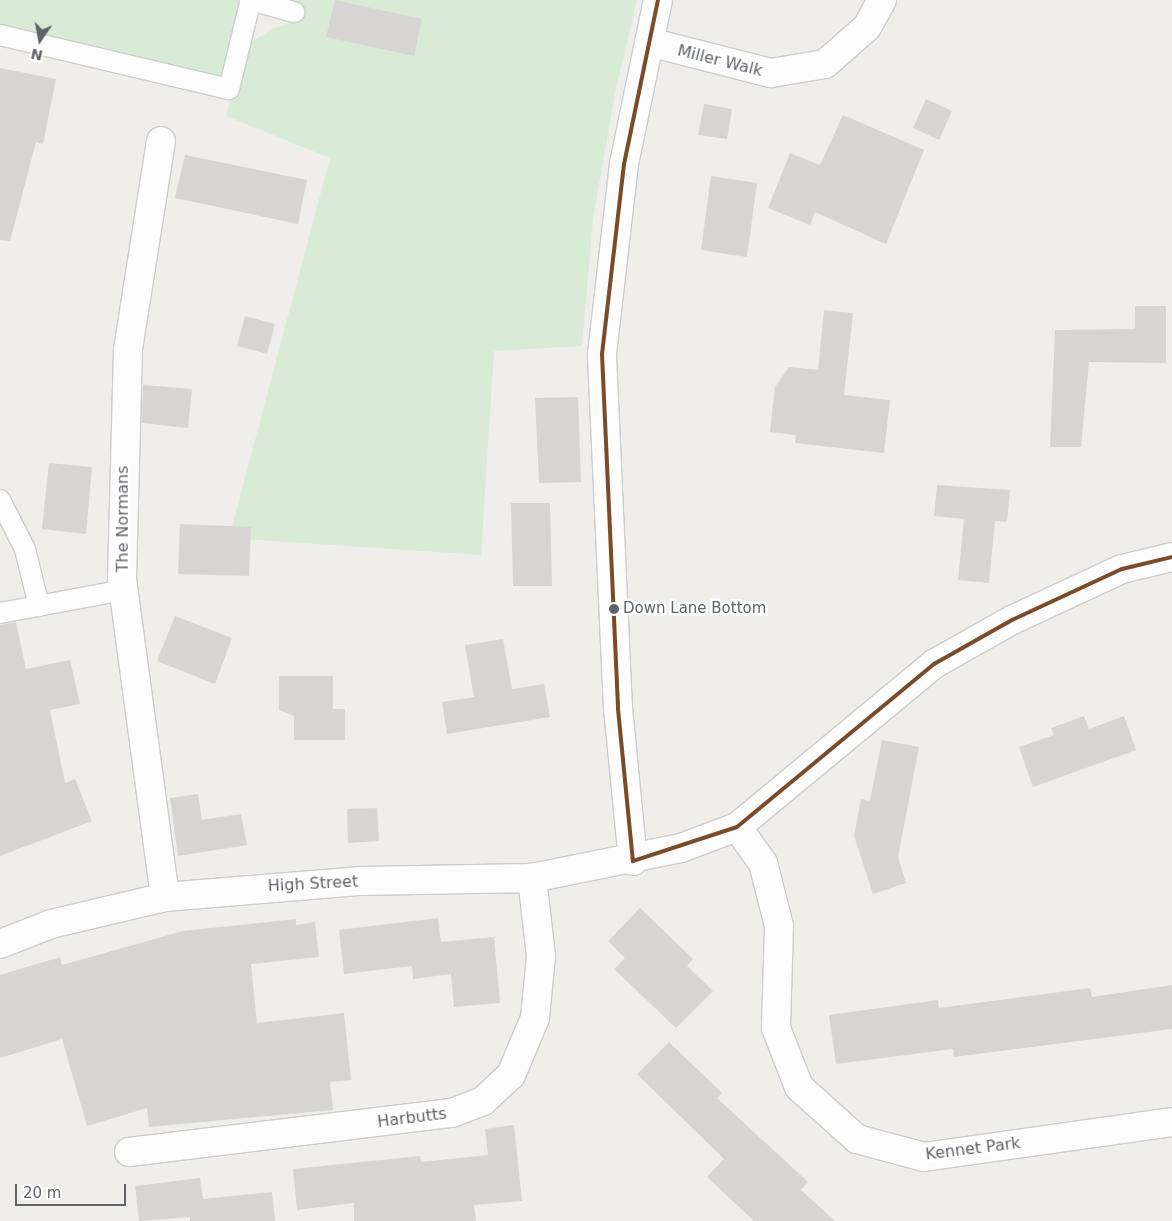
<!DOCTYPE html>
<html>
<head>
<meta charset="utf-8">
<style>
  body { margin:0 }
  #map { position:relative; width:1172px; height:1221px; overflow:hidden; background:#efeeea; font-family:"DejaVu Sans",sans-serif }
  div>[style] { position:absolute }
  .green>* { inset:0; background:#d8ebd6 }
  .building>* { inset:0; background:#d6d5d3 }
  .roads { filter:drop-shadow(1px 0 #cbcccc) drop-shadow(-1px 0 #cbcccc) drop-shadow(0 1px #cbcccc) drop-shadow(0 -1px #cbcccc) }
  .lane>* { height:20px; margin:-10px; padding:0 10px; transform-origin:10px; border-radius:10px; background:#fdfcfc }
  .street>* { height:28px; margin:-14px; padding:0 14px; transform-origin:14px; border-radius:14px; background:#fdfcfc }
  .bus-1>* { height:4px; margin:-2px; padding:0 2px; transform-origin:2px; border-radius:2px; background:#7a4b2a }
  .dots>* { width:14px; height:14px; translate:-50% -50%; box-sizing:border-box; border:2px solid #fff; border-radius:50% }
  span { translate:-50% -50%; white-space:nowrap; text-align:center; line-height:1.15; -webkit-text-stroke:5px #fff; paint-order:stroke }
  .bus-label { font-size:15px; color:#5f6368 }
  .left { translate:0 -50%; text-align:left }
  .street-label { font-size:16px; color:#5f6368 }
  .north { position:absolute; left:15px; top:15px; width:50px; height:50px; -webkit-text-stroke:4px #fff; paint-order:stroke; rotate:192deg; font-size:14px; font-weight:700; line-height:20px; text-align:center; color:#5f6368 }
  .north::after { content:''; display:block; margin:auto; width:18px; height:22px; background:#5f6368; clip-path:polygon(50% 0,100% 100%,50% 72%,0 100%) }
  .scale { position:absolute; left:15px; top:1184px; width:111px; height:22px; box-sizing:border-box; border:2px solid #5f6368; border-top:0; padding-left:6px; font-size:15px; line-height:18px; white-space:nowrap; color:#5f6368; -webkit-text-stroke:4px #fff; paint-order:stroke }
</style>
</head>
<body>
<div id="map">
  <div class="green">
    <div style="clip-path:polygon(0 0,243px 0,224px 88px,0 32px)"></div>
    <div style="clip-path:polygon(293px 0,637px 0,615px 93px,593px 219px,582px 346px,494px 351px,481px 555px,229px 538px,330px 158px,226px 116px,244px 47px,272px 29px,293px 22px,298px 2px)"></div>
  </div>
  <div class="building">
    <div style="clip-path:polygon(335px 0,422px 19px,414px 56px,326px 37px)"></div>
    <div style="clip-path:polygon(0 68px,56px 79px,43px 144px,36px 142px,10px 241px,0 240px)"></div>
    <div style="clip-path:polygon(926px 99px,952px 111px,939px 140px,913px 128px)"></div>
    <div style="clip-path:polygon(704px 104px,732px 109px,727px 139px,698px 135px)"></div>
    <div style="clip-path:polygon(843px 115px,924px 150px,886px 244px,815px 212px,810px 225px,768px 208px,790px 153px,820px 165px)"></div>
    <div style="clip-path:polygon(185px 155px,307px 180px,298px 224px,175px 198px)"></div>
    <div style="clip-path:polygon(711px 176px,757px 183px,747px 257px,701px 250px)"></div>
    <div style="clip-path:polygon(1135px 306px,1166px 306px,1166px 363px,1089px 362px,1081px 447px,1050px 447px,1055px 330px,1135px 329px)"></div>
    <div style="clip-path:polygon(824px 310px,853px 313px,844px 395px,890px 400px,884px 453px,795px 443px,796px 435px,770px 432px,775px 387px,789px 367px,818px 370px)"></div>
    <div style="clip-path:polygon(245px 316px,275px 324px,267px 354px,237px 346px)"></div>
    <div style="clip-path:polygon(143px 385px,192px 389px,188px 428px,142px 423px)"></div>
    <div style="clip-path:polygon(578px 397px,581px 482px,539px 483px,535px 398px)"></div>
    <div style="clip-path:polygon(49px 463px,92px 467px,86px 534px,42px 529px)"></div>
    <div style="clip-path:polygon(937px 485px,1010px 490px,1007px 522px,995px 521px,989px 583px,958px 580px,964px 519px,934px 516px)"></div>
    <div style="clip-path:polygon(511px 503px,550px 503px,552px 586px,513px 586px)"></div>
    <div style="clip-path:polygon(180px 524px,251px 527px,249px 576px,178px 574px)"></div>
    <div style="clip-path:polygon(175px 616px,232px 638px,215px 684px,157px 661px)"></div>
    <div style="clip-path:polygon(16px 622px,26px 669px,70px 660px,80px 704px,50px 710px,65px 783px,75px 779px,92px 821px,0 856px,0 625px)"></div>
    <div style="clip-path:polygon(503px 639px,512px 689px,544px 684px,550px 717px,447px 734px,442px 702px,474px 697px,465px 645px)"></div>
    <div style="clip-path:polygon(279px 676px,333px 676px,333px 709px,345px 709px,345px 740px,294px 740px,294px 716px,279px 710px)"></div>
    <div style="clip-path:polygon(1084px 716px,1089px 729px,1124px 716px,1136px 750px,1033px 787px,1019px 747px,1054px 735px,1051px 728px)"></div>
    <div style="clip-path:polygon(882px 740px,919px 747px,898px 857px,906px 883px,873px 894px,854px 836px,861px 799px,870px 801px)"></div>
    <div style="clip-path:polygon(198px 794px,202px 820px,241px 814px,247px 845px,178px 856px,170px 798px)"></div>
    <div style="clip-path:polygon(377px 808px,379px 841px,348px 843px,347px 809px)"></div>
    <div style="clip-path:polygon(640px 908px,693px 959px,687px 966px,713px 991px,676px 1028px,614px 969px,625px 958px,608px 941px)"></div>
    <div style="clip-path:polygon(438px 918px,441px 942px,494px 937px,500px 1003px,454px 1007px,451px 974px,413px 979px,412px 966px,344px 974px,339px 930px)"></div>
    <div style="clip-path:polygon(296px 919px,296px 925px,315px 922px,319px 957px,251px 964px,257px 1023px,344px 1013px,351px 1080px,330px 1082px,333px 1110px,149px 1127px,147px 1108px,87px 1126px,62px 1039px,0 1058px,0 975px,60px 957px,62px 965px,183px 931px)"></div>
    <div style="clip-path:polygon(1172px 985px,1172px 1029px,954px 1057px,953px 1049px,836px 1064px,829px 1015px,938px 1000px,939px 1008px,1090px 988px,1092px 997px)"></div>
    <div style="clip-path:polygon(669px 1042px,722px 1093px,717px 1098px,808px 1182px,801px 1190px,835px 1221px,754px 1221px,707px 1177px,724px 1159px,637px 1074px)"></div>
    <div style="clip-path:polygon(514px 1125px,522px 1201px,474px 1205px,476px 1221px,354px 1221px,354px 1203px,297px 1210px,293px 1169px,420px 1156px,421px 1162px,488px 1155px,485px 1129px)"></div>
    <div style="clip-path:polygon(200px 1178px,203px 1199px,272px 1192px,275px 1221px,190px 1221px,190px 1217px,139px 1221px,135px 1186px)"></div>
  </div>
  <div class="roads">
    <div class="lane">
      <div style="left:251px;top:0;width:45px;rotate:15.6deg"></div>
      <div style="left:0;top:35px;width:235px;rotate:13.3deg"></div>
      <div style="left:229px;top:89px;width:89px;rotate:-76.3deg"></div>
      <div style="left:0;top:500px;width:55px;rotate:63deg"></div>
      <div style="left:25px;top:549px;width:59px;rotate:76.2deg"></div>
      <div style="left:0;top:613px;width:126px;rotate:-10.5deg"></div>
    </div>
    <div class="street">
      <div style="left:649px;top:42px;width:126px;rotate:14.3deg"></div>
      <div style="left:771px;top:73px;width:55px;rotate:-9.5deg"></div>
      <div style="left:825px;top:64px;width:56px;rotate:-41.4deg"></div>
      <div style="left:867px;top:27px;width:31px;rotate:-61deg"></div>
      <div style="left:161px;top:141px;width:211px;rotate:99deg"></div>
      <div style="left:128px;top:349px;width:230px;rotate:91.5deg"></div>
      <div style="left:122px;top:579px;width:321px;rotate:82.3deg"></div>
      <div style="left:737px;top:827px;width:44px;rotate:54.2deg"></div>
      <div style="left:763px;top:863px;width:65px;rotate:75.7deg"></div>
      <div style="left:779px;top:926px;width:102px;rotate:91.7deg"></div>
      <div style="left:776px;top:1028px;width:63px;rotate:68.7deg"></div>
      <div style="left:799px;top:1087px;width:78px;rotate:41.9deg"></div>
      <div style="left:857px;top:1139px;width:69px;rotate:15deg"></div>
      <div style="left:924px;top:1157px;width:250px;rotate:-8deg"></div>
      <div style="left:633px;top:861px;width:153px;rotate:-95.6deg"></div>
      <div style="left:618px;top:709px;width:355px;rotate:-92.6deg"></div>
      <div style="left:602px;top:354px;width:191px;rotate:-83.4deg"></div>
      <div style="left:624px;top:164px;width:167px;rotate:-78.3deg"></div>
      <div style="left:0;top:944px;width:55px;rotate:-21.4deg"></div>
      <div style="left:51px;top:924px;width:117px;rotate:-13.3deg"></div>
      <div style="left:165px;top:897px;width:197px;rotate:-4.7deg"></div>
      <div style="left:361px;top:881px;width:171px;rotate:-1deg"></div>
      <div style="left:532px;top:878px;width:152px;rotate:-11.4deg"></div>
      <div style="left:681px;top:848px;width:60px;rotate:-20.6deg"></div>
      <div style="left:737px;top:827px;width:256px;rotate:-39.6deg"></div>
      <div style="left:934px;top:664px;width:90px;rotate:-29.4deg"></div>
      <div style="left:1012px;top:620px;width:121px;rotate:-24.9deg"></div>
      <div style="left:1122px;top:569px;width:51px;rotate:-13.5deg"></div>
      <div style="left:129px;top:1152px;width:325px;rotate:-6.9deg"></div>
      <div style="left:452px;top:1113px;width:33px;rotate:-21deg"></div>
      <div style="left:483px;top:1101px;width:38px;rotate:-43deg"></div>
      <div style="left:511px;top:1075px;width:62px;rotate:-67.2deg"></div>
      <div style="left:535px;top:1018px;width:62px;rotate:-84.5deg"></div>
      <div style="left:541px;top:956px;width:79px;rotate:-96.6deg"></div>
    </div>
  </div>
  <div class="bus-1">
    <div style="left:658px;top:0;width:167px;rotate:101.7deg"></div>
    <div style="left:624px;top:164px;width:191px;rotate:96.6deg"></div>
    <div style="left:602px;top:354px;width:355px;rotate:87.4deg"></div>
    <div style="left:618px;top:709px;width:153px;rotate:84.4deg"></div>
    <div style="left:633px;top:861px;width:109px;rotate:-18.1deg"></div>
    <div style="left:737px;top:827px;width:256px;rotate:-39.6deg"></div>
    <div style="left:934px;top:664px;width:90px;rotate:-29.4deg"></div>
    <div style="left:1012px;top:620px;width:121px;rotate:-24.9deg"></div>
    <div style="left:1122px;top:569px;width:51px;rotate:-13.5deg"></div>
  </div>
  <div class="dots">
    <div style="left:614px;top:609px;background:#5f6368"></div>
  </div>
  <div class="bus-label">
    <span class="left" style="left:623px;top:609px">Down Lane Bottom</span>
  </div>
  <div class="street-label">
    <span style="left:720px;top:61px;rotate:14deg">Miller Walk</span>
    <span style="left:123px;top:519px;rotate:-90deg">The Normans</span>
    <span style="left:313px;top:884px;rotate:-3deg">High Street</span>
    <span style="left:412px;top:1118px;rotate:-7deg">Harbutts</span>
    <span style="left:973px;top:1149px;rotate:-7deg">Kennet Park</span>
  </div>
  <div class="north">N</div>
  <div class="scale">20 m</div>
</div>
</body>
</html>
